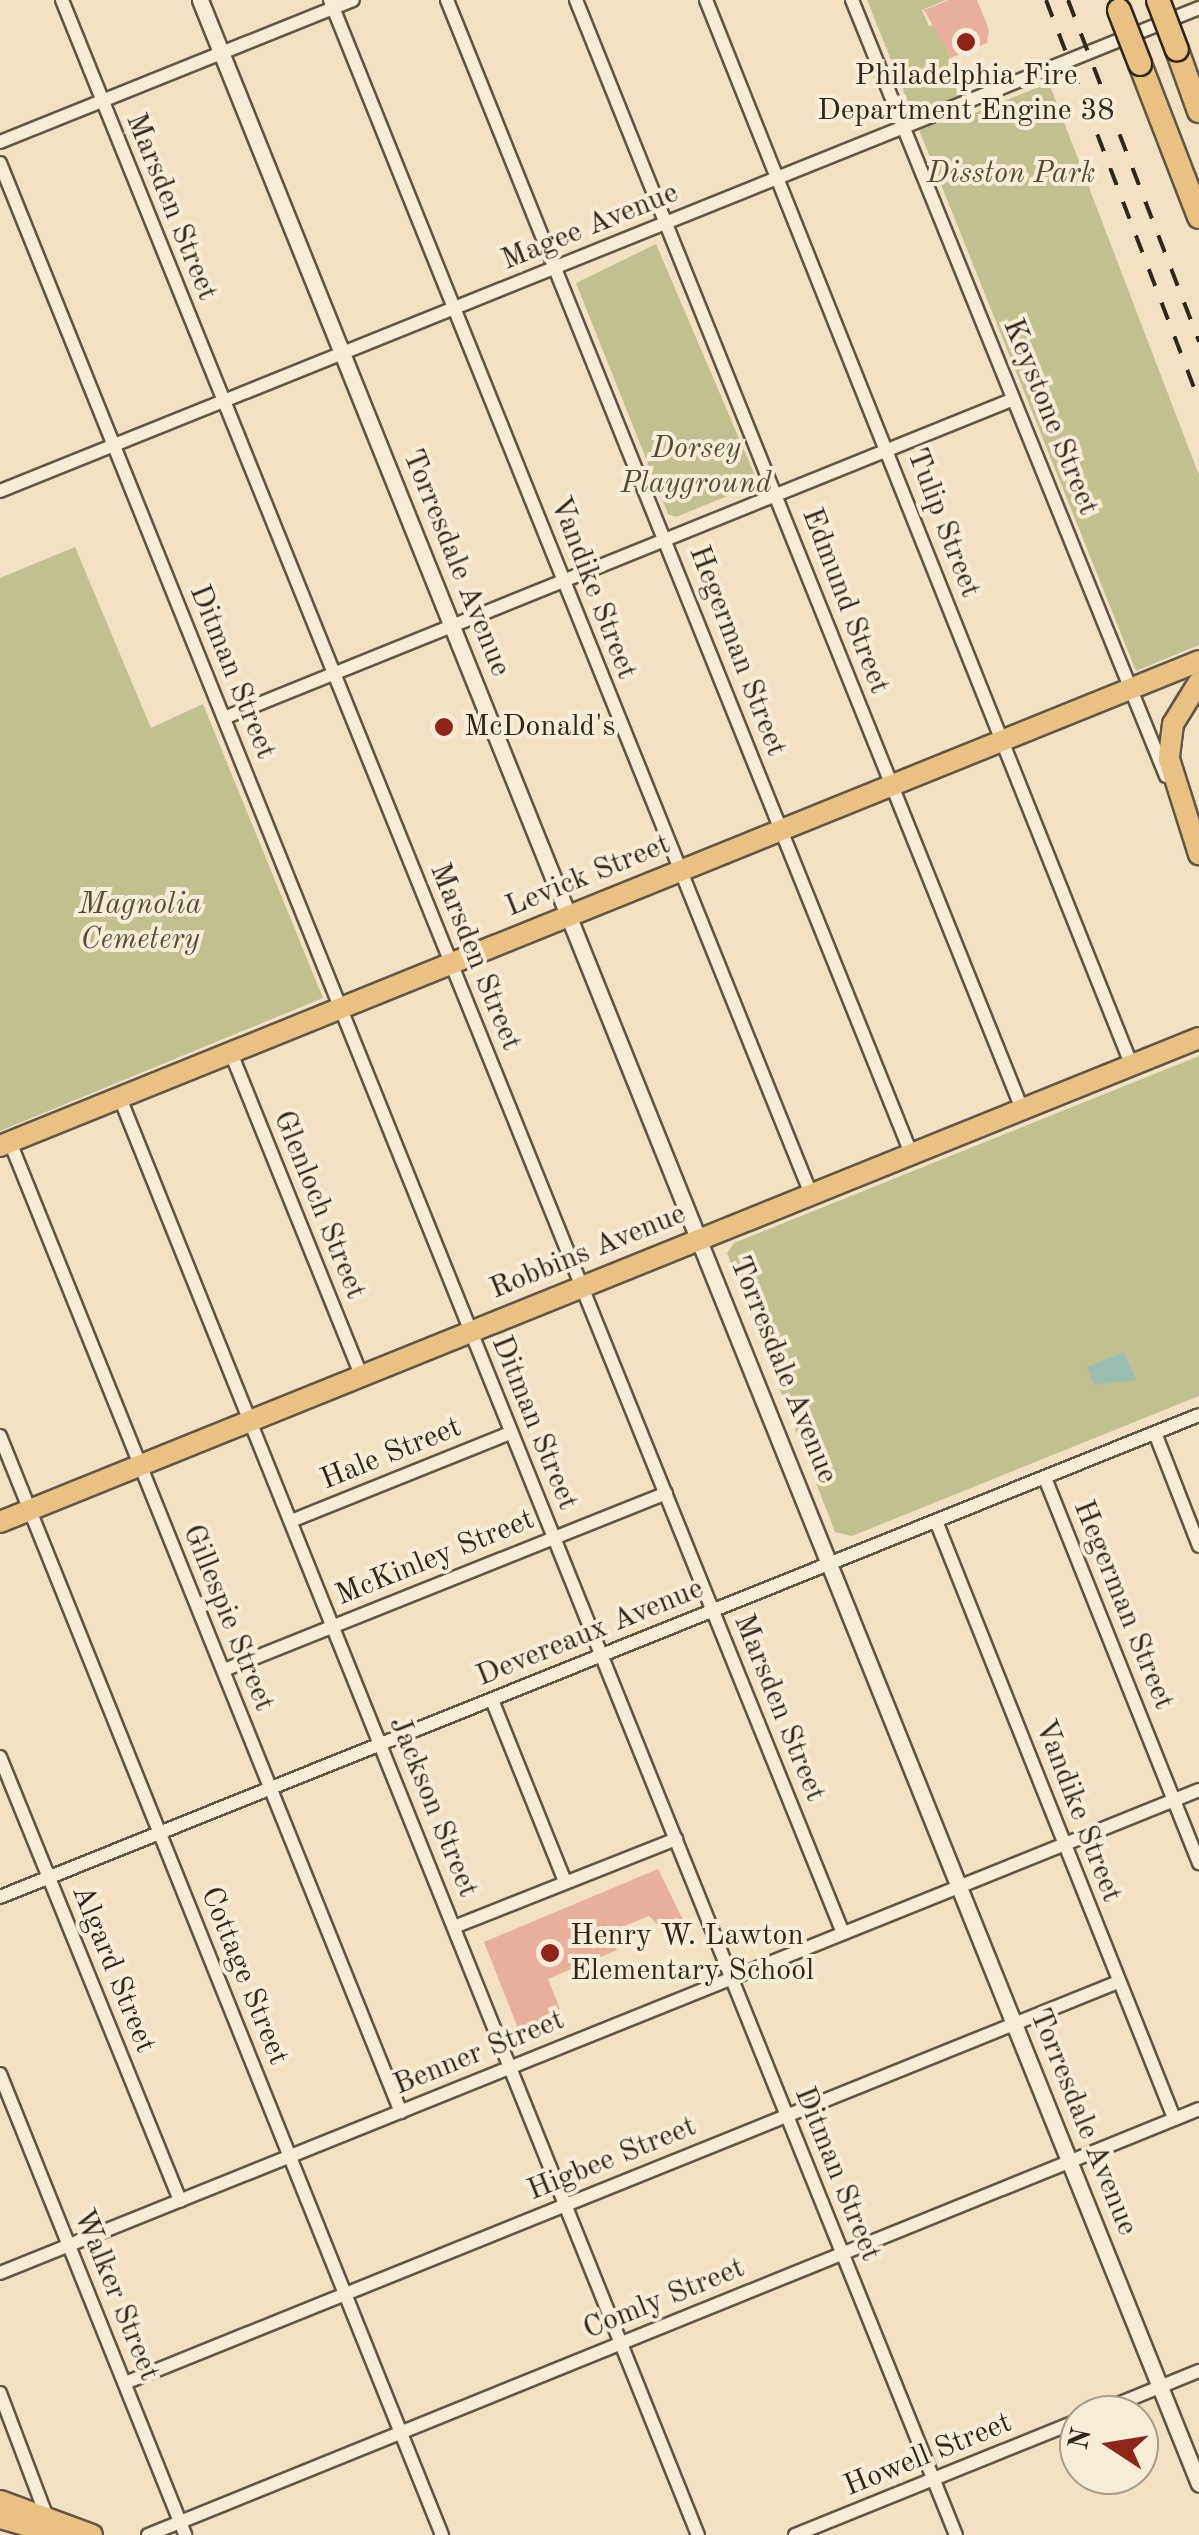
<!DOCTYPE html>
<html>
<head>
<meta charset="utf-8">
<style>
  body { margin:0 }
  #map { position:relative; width:1199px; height:2535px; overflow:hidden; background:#f2e2c3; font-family:"Old Standard TT",serif }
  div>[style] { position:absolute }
  .green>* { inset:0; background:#c1c18f }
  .water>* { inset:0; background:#9bbeb2 }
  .building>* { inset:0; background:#e8b09a }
  .roads { filter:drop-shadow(2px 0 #605646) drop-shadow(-2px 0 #605646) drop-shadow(0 2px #605646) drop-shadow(0 -2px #605646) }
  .minor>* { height:12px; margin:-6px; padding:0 6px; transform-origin:6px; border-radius:6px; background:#f7ecd8 }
  .tertiary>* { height:15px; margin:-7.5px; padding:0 7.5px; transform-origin:7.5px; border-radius:7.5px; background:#f7ecd8 }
  .primary>* { height:20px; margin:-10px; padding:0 10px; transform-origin:10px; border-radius:10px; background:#e9c182 }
  .trunk>* { height:20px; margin:-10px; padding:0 10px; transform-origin:10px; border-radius:10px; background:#e9c182 }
  .motorway>* { height:22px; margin:-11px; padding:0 11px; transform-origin:11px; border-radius:11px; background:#e9c182 }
  .rail>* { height:4px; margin-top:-2px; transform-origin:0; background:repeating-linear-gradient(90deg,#2f271c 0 18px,transparent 0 36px) }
  .bridges { filter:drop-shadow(2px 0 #2f271c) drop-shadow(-2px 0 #2f271c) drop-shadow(0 2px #2f271c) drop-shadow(0 -2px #2f271c) }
  .motorway-bridge>* { height:22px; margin:-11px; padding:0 11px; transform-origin:11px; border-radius:11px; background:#e9c182 }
  .dots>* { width:28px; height:28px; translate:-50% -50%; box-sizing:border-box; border:5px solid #f7ecd8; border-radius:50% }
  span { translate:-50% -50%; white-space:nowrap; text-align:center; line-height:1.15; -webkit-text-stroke:8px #f7ecd8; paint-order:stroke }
  .poi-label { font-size:30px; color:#2f271c }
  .left { translate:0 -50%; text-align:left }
  .park-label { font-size:30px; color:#544e39; font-style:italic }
  .street-label { font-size:30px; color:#2f271c }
  .north { position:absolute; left:1059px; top:2395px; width:100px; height:100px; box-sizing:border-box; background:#f7ecd8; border:2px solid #a79d8d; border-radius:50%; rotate:282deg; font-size:28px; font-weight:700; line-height:40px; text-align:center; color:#2f271c }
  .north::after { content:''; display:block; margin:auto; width:35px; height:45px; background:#8f2418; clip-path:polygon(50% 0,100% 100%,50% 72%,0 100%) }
</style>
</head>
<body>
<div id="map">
  <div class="green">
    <div style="clip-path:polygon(867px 0,946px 0,922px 10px,929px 26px,937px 24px,972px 114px,1049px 83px,1199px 475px,1199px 645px,1136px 671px)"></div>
    <div style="clip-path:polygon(656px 244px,756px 478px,752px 486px,676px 517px,668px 514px,576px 283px)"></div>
    <div style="clip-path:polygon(75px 547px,151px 728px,203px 704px,323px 998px,0 1131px,0 578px)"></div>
    <div style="clip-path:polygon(1199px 1056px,1199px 1396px,852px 1536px,835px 1532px,727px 1253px,734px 1243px)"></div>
  </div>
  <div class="water">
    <div style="clip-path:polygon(1124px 1352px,1136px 1380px,1094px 1385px,1087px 1367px)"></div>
  </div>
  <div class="building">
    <div style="clip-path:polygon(949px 0,977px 0,989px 30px,987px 43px,951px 58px,924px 10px)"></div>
    <div style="clip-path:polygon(658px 1869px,686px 1926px,667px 1934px,649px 1916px,610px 1932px,617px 1950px,548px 1979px,564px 2019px,521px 2036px,484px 1942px)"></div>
  </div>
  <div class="roads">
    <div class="minor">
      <div style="left:62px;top:0;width:2085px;rotate:68deg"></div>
      <div style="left:330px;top:0;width:1287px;rotate:68.06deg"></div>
      <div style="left:447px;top:0;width:1243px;rotate:68.08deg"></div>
      <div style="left:576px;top:0;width:1195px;rotate:68.09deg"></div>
      <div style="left:706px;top:0;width:1148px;rotate:68.22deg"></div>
      <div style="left:852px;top:0;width:837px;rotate:67.97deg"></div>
      <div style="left:0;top:142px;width:380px;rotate:-21.9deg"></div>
      <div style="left:0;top:163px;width:2557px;rotate:68.05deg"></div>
      <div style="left:0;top:491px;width:1293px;rotate:-21.94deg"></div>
      <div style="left:224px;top:718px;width:849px;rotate:-22deg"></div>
      <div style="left:231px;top:1053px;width:347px;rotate:68deg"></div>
      <div style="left:120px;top:1098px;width:1549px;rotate:68.09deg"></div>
      <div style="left:10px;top:1142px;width:1046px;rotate:68.05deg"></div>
      <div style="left:1155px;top:1433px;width:121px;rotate:68.7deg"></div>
      <div style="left:0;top:1436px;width:1185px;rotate:68.09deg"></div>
      <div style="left:1045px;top:1478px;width:415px;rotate:68.2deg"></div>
      <div style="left:291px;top:1521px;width:236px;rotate:-21.9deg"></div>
      <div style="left:936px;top:1521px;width:643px;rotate:68.26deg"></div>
      <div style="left:224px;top:1670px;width:476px;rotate:-21.8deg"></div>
      <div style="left:492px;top:1700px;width:196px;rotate:68.1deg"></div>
      <div style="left:0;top:1757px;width:479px;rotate:67.9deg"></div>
      <div style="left:0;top:1897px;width:1292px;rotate:-21.9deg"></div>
      <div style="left:454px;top:1927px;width:239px;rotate:-21.6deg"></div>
      <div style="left:0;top:2074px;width:497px;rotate:68.1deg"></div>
      <div style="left:0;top:2273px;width:1293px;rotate:-21.94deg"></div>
      <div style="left:125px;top:2383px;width:1071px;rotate:-21.99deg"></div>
      <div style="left:0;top:2393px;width:130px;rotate:69.3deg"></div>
      <div style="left:1091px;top:2415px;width:117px;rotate:-22.2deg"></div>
      <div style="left:148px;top:2535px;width:1134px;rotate:-22.06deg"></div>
      <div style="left:795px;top:2535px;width:306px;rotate:-22deg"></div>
    </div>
    <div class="tertiary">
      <div style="left:200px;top:0;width:2677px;rotate:68.09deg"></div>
    </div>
    <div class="primary">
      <div style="left:0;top:2501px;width:98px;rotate:20.3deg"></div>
      <div style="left:0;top:2518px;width:61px;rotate:16.1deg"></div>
    </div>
    <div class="trunk">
      <div style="left:1199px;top:682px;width:49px;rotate:121.8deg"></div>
      <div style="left:1173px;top:724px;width:35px;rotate:97deg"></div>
      <div style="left:1169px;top:759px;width:100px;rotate:72.5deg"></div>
      <div style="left:0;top:1146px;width:1293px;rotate:-22.02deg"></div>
      <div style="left:0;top:1522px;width:1293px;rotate:-21.98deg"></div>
    </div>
    <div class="motorway">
      <div style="left:1177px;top:50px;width:65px;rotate:70.2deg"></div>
      <div style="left:1140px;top:64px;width:164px;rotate:68.9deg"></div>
    </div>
  </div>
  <div class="rail">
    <div style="left:1046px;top:0;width:428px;rotate:69.1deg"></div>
    <div style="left:1068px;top:0;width:366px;rotate:69deg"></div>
  </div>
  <div class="bridges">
    <div class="motorway-bridge">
      <div style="left:1158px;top:0;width:53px;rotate:69.2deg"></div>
      <div style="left:1119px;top:10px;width:58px;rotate:68.7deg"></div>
    </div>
  </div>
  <div class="dots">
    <div style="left:966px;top:42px;background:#8f2418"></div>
    <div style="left:444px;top:727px;background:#8f2418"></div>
    <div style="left:550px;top:1953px;background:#8f2418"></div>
  </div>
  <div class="poi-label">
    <span style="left:966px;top:93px">Philadelphia Fire<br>Department Engine 38</span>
    <span class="left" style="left:464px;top:727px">McDonald's</span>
    <span class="left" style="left:570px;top:1953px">Henry W. Lawton<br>Elementary School</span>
  </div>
  <div class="park-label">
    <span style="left:1011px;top:174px">Disston Park</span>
    <span style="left:696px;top:466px">Dorsey<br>Playground</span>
    <span style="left:140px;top:922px">Magnolia<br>Cemetery</span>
  </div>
  <div class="street-label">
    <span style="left:171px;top:207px;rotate:68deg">Marsden Street</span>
    <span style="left:590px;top:227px;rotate:-22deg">Magee Avenue</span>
    <span style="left:1050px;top:417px;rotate:68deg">Keystone Street</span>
    <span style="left:943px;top:523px;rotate:69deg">Tulip Street</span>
    <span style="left:456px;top:563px;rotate:68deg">Torresdale Avenue</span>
    <span style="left:593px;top:588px;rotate:69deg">Vandike Street</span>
    <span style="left:845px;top:601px;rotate:69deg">Edmund Street</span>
    <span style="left:737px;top:651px;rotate:69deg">Hegerman Street</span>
    <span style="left:232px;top:672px;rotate:68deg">Ditman Street</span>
    <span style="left:588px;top:876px;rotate:-22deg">Levick Street</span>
    <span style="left:475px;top:957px;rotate:68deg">Marsden Street</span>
    <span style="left:319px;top:1205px;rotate:68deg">Glenloch Street</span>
    <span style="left:588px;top:1252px;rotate:-22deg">Robbins Avenue</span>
    <span style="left:783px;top:1370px;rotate:68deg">Torresdale Avenue</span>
    <span style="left:534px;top:1423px;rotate:68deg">Ditman Street</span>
    <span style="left:391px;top:1454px;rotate:-22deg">Hale Street</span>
    <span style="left:435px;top:1558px;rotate:-22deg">McKinley Street</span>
    <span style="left:1123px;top:1605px;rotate:68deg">Hegerman Street</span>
    <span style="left:228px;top:1618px;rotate:68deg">Gillespie Street</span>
    <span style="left:590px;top:1633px;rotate:-22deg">Devereaux Avenue</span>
    <span style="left:779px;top:1708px;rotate:68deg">Marsden Street</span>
    <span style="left:433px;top:1807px;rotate:68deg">Jackson Street</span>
    <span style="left:1078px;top:1811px;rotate:69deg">Vandike Street</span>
    <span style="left:113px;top:1969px;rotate:68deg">Algard Street</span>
    <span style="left:244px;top:1976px;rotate:68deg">Cottage Street</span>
    <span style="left:479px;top:2053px;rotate:-22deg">Benner Street</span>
    <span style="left:1083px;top:2122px;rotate:68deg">Torresdale Avenue</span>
    <span style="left:612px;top:2159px;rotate:-22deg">Higbee Street</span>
    <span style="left:837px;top:2174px;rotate:68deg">Ditman Street</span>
    <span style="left:116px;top:2295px;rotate:68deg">Walker Street</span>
    <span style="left:664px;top:2299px;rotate:-22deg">Comly Street</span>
    <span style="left:928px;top:2455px;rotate:-22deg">Howell Street</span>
  </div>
  <div class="north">N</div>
</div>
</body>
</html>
